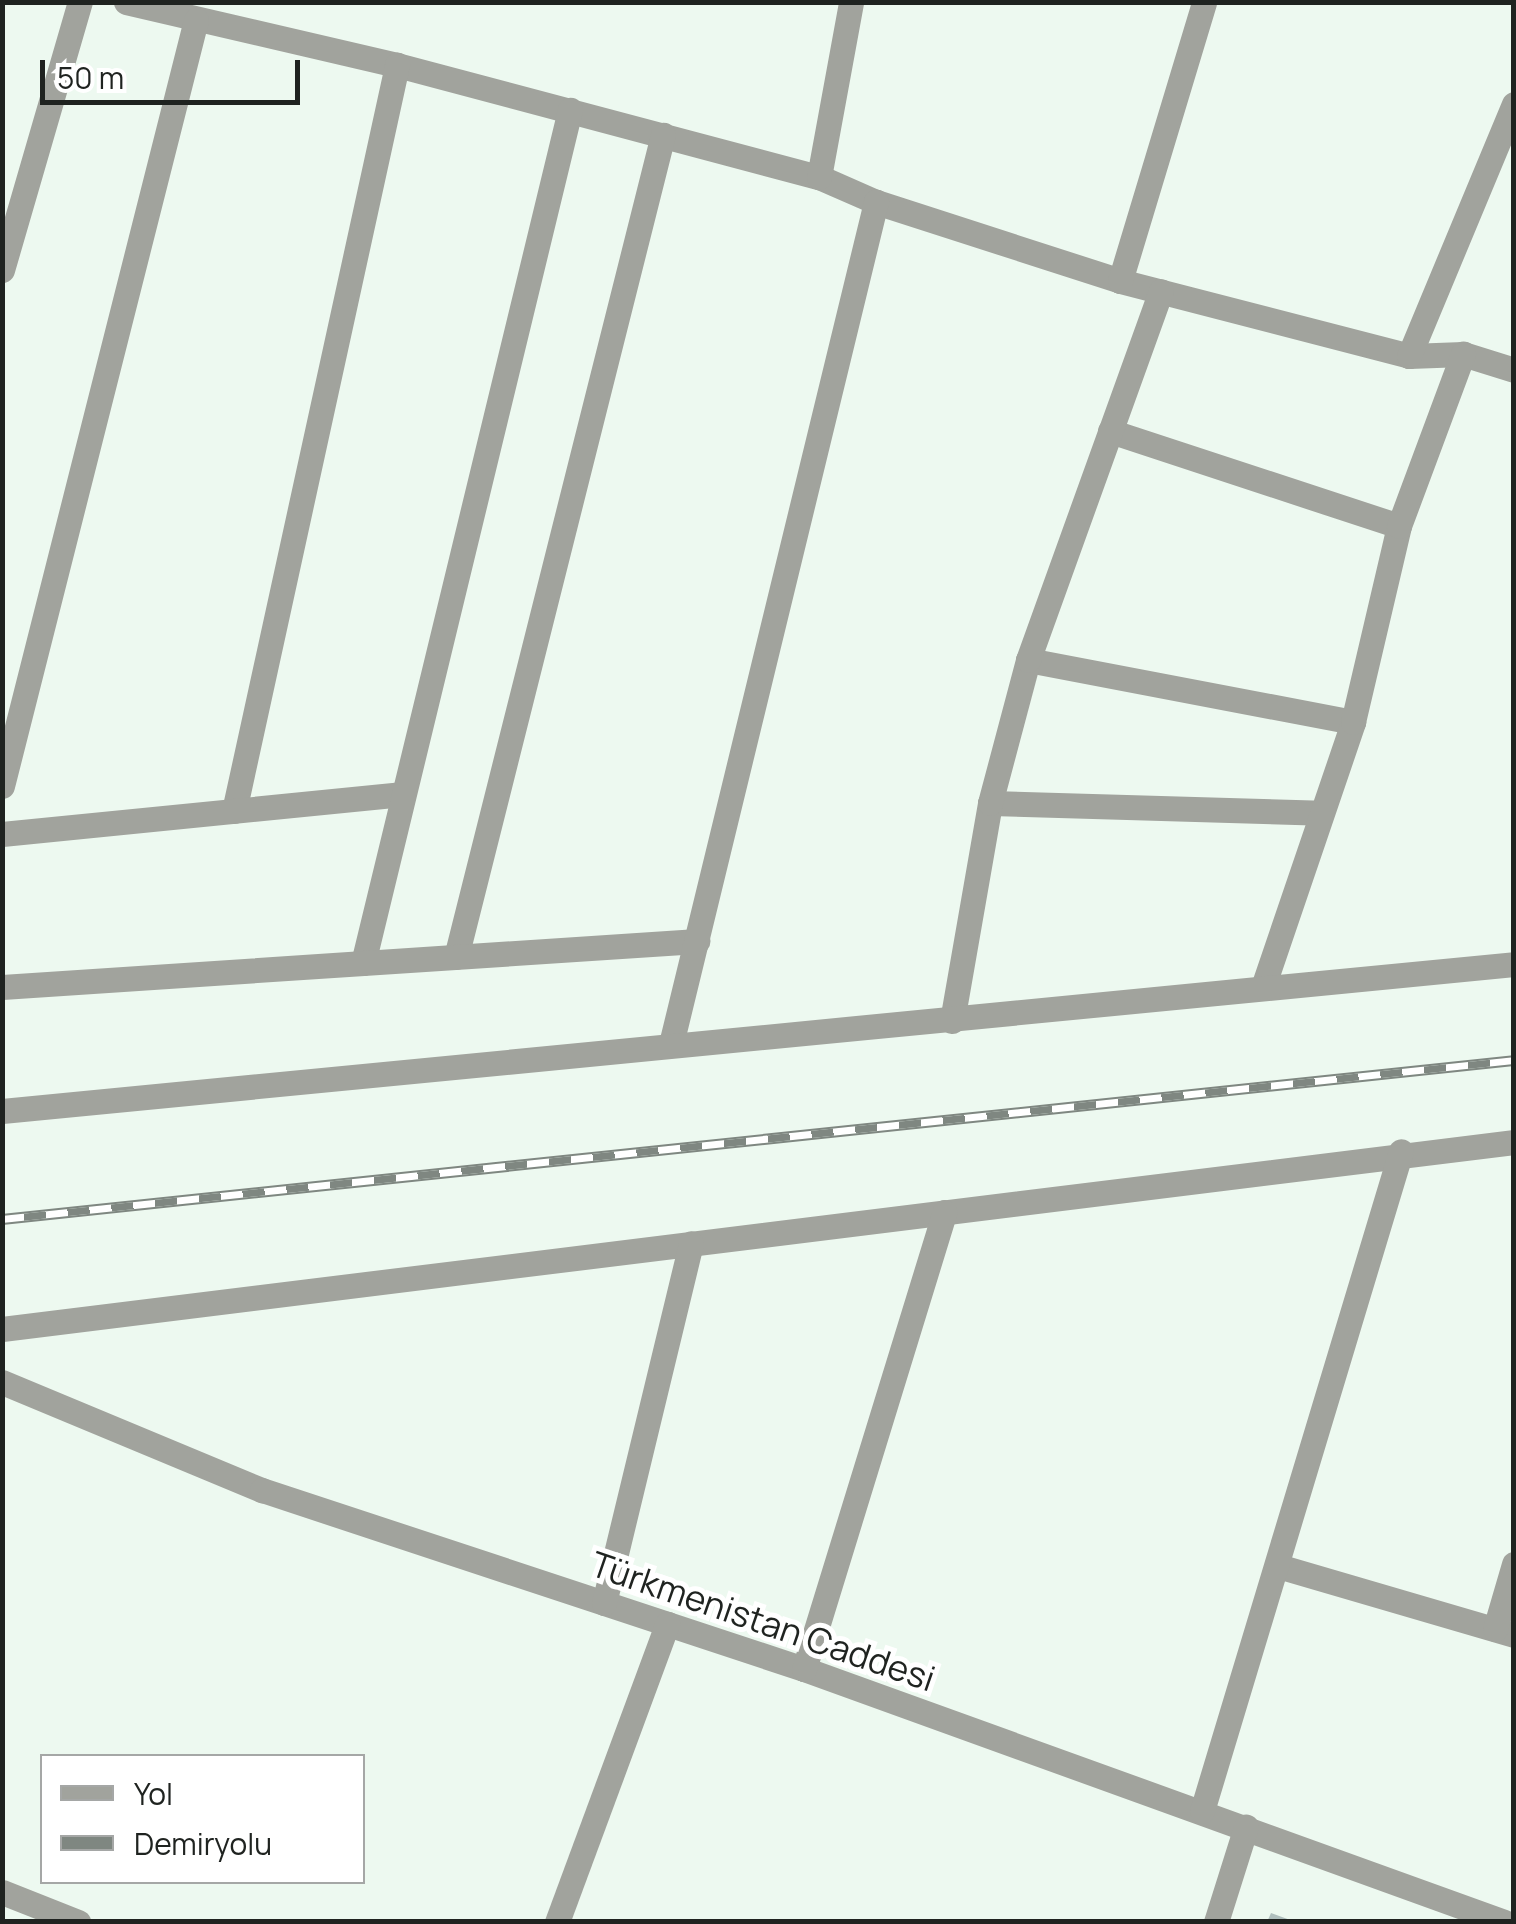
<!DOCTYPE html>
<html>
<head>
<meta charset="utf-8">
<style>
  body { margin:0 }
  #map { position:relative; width:1516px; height:1924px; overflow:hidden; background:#edf9f0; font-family:Manrope,sans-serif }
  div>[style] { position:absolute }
  .building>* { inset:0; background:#b0c0be }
  .minor>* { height:25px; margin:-12.5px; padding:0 12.5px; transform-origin:12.5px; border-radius:12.5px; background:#a1a39d }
  .rail>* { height:11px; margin-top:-5.5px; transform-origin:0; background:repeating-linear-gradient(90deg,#fff 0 22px,#7f8781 0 44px); box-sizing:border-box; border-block:2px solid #7f8781 }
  span { translate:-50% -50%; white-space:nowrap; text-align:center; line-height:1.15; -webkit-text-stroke:10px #fff; paint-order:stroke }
  .street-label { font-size:35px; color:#1f2320 }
  .frame { position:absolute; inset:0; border:5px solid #1f2320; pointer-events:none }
  .legend { position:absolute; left:40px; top:1754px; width:325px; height:130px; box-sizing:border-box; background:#fff; border:2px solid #a5a7a6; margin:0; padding:12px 18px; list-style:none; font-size:30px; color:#1f2320 }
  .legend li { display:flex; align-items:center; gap:20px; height:50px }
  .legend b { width:50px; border:2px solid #a5a7a6 }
  .scale { position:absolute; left:40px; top:60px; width:260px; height:45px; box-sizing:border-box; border:5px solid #1f2320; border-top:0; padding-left:12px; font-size:30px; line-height:35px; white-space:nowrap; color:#1f2320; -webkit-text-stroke:8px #fff; paint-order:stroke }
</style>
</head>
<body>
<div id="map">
  <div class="building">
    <div style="clip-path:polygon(1271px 1913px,1293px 1921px,1293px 1922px,1267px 1922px)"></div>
  </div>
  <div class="minor">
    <div style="left:126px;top:2px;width:278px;rotate:13.1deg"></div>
    <div style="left:397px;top:65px;width:437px;rotate:14.9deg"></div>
    <div style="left:819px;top:177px;width:62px;rotate:23.7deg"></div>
    <div style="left:876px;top:202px;width:256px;rotate:17.9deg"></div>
    <div style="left:1120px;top:281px;width:299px;rotate:14.5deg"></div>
    <div style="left:1409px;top:356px;width:54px;rotate:-2.1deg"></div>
    <div style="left:1463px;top:354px;width:53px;rotate:17.4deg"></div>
    <div style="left:819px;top:177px;width:178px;rotate:-79.6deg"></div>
    <div style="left:2px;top:270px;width:279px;rotate:-73.8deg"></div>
    <div style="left:1120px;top:281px;width:291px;rotate:-73.2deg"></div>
    <div style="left:1409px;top:356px;width:273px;rotate:-67.4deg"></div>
    <div style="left:1110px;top:431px;width:304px;rotate:18.2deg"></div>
    <div style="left:1028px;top:660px;width:331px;rotate:10.8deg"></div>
    <div style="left:2px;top:786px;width:790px;rotate:-75.79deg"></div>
    <div style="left:990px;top:803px;width:331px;rotate:1.7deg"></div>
    <div style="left:234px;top:811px;width:764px;rotate:-77.67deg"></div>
    <div style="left:2px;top:834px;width:403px;rotate:-5.7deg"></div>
    <div style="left:456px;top:957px;width:848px;rotate:-75.87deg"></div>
    <div style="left:363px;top:963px;width:878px;rotate:-76.36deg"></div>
    <div style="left:1264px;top:984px;width:277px;rotate:-71.2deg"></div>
    <div style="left:1353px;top:722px;width:201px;rotate:-76.8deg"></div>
    <div style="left:1399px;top:526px;width:184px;rotate:-69.6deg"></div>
    <div style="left:2px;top:987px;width:697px;rotate:-3.79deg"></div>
    <div style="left:952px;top:1021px;width:221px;rotate:-80.1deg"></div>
    <div style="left:990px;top:803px;width:148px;rotate:-75.1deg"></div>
    <div style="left:1028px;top:660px;width:392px;rotate:-70.2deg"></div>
    <div style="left:671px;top:1044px;width:867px;rotate:-76.32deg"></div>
    <div style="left:2px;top:1111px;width:1519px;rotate:-5.55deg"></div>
    <div style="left:2px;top:1329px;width:1524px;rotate:-7.05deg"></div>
    <div style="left:2px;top:1382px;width:282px;rotate:22.6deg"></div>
    <div style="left:262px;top:1490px;width:571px;rotate:18.28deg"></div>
    <div style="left:804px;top:1669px;width:744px;rotate:19.87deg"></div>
    <div style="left:1278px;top:1566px;width:246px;rotate:16.3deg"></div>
    <div style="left:604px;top:1603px;width:370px;rotate:-76.4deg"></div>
    <div style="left:1495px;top:1629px;width:68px;rotate:-73.7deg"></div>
    <div style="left:804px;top:1669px;width:478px;rotate:-72.9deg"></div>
    <div style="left:1202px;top:1811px;width:689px;rotate:-73.22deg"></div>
    <div style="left:2px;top:1892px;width:82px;rotate:21.5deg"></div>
    <div style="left:557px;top:1922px;width:318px;rotate:-69.7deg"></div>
    <div style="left:1216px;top:1922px;width:100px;rotate:-72.5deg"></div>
  </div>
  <div class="rail">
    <div style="left:2px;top:1219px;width:1520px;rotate:-6deg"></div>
  </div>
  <div class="street-label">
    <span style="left:763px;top:1621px;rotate:19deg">Türkmenistan Caddesi</span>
  </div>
  <div class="frame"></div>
  <ul class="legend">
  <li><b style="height:12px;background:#a1a39d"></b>Yol</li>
  <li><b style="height:12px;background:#7f8781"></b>Demiryolu</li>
  </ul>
  <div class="scale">50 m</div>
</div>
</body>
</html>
